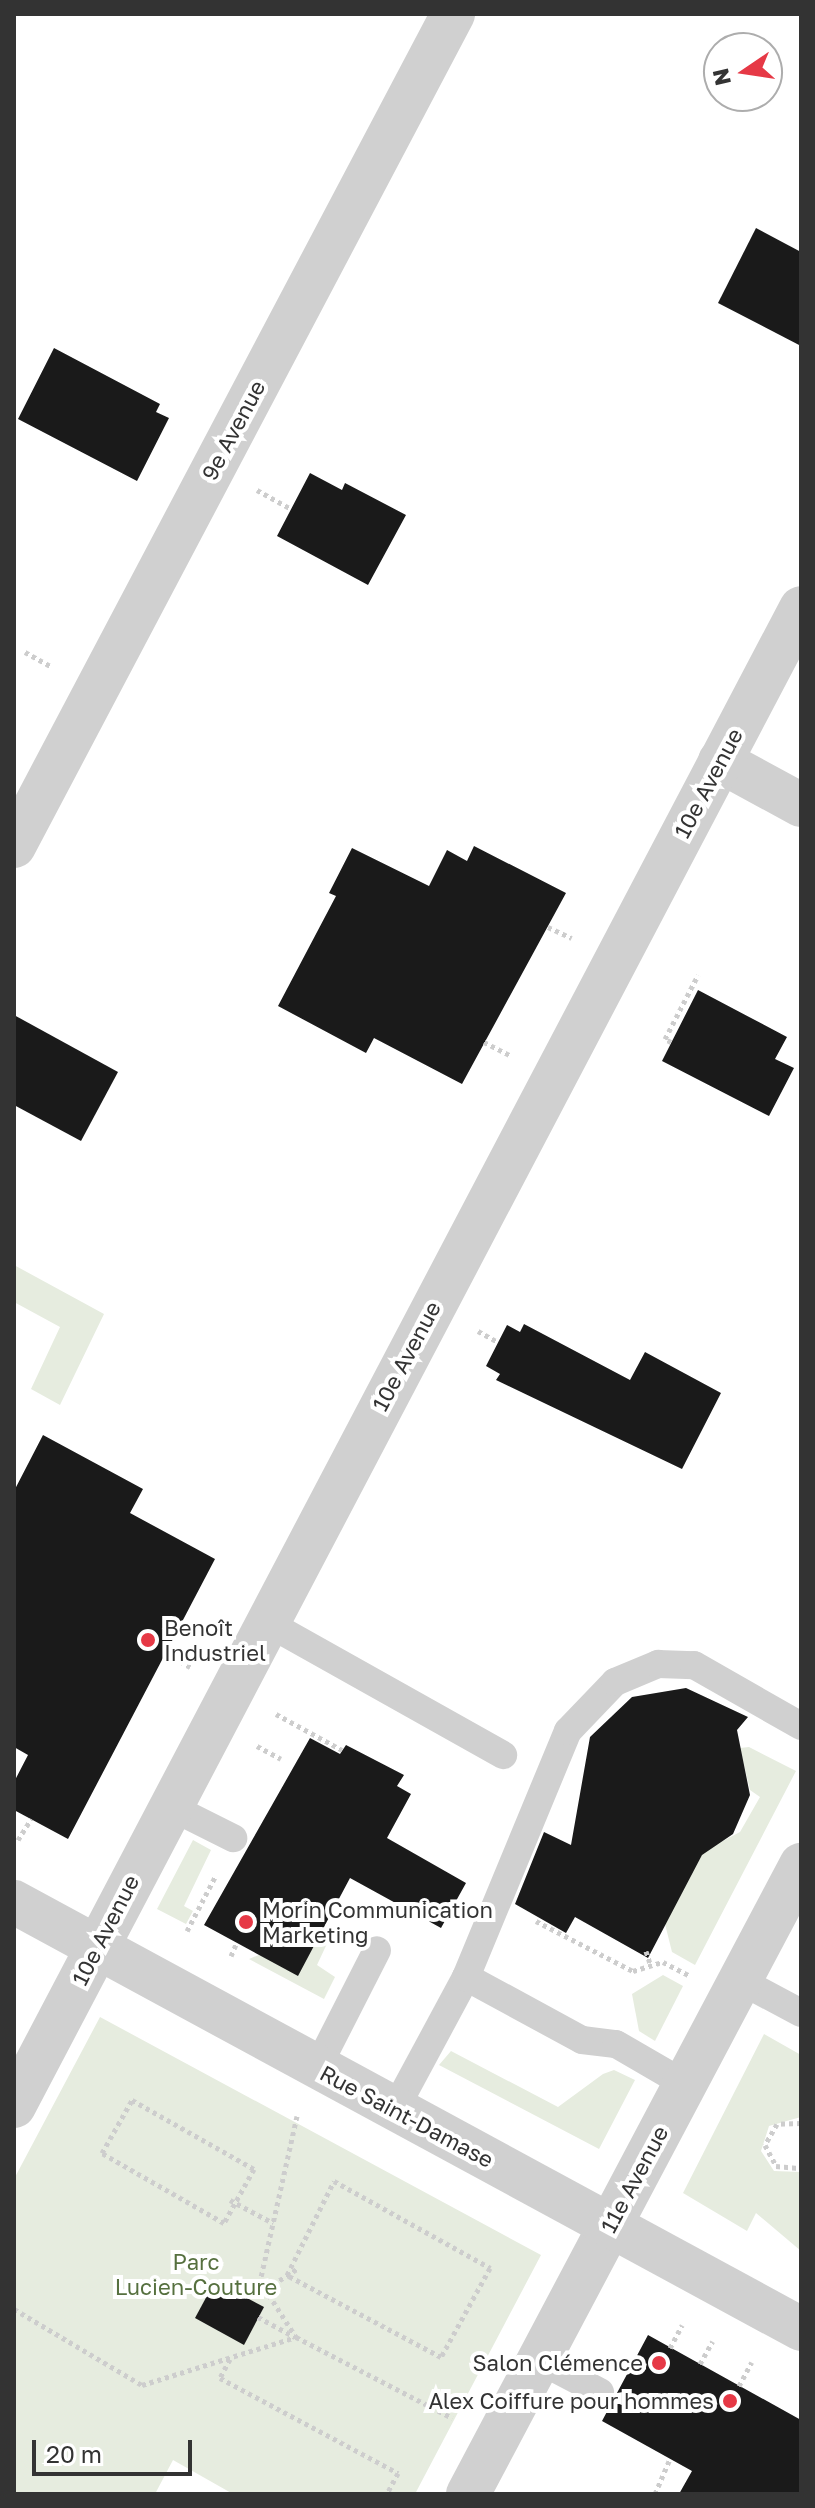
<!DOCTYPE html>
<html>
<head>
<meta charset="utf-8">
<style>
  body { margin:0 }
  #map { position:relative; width:815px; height:2508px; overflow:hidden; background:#fff; font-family:"Golos Text",sans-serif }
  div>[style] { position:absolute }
  .green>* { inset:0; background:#e6ecdf }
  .building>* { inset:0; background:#1a1a1a }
  .path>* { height:5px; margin-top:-2.5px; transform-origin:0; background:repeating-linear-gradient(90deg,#cdcdcd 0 4px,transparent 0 8px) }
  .service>* { height:28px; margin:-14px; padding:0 14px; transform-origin:14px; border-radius:14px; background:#d0d0d0 }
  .minor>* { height:44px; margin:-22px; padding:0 22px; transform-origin:22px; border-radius:22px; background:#d0d0d0 }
  .tertiary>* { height:44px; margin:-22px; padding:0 22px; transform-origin:22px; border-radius:22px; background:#d0d0d0 }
  .dots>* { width:22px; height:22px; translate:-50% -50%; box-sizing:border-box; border:4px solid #fff; border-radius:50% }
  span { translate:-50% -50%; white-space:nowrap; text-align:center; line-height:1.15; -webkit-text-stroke:8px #fff; paint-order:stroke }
  .street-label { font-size:22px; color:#333 }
  .poi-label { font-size:22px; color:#333 }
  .left { translate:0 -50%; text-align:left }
  .right { translate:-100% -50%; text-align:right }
  .park-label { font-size:22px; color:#56703f }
  .frame { position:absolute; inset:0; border:16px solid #333; pointer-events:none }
  .north { position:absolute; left:703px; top:32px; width:80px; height:80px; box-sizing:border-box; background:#fff; border:2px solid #adadad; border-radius:50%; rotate:257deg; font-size:22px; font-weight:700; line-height:32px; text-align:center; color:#333 }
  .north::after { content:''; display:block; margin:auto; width:28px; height:36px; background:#e63946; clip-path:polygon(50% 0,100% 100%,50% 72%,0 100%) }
  .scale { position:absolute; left:32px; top:2440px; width:160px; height:36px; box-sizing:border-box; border:4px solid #333; border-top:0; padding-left:10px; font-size:24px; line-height:28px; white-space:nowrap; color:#333; -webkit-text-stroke:6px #fff; paint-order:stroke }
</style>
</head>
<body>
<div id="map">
  <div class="green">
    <div style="clip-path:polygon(14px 1265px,104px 1314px,60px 1405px,31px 1389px,60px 1327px,14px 1302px)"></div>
    <div style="clip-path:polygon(749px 1747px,796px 1771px,695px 1965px,672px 1952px,665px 1924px,690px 1858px,740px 1832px,760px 1797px,750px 1790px,740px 1748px)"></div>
    <div style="clip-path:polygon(193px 1840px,211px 1850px,184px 1906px,193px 1911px,186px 1924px,157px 1909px)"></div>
    <div style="clip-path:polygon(323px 1928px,332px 1933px,317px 1965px,335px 1977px,324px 1999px,249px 1959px)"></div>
    <div style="clip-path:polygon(663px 1975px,683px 1986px,655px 2041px,639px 2031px,632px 1994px)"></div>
    <div style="clip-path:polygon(100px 2017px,541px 2255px,415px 2494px,233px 2494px,173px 2460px,155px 2494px,14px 2494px,14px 2179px)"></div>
    <div style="clip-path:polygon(764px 2034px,801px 2055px,801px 2117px,769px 2126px,761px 2151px,774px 2171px,801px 2172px,801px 2251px,756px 2213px,747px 2231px,683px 2193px)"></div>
    <div style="clip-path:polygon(451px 2051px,558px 2107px,603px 2074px,614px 2070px,635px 2080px,599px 2149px,439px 2065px)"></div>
  </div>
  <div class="building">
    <div style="clip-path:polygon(756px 228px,801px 252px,801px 346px,718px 303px)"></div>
    <div style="clip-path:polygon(54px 348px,160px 404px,156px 412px,169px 418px,137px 481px,18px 419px)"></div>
    <div style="clip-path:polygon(310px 473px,342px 490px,345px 483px,406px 515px,368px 585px,277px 536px)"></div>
    <div style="clip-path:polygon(474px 846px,566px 893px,462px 1084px,374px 1038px,366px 1053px,278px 1006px,336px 896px,329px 893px,352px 848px,429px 886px,447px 850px,467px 861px)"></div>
    <div style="clip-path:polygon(698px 990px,787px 1037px,775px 1059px,794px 1068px,769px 1116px,662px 1061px)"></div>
    <div style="clip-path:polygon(14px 1015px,118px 1072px,81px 1141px,14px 1105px)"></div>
    <div style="clip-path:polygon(524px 1324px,630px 1380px,645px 1352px,721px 1393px,682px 1469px,496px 1380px,500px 1374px,486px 1366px,507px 1325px,520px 1332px)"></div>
    <div style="clip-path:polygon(43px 1435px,143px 1489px,130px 1513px,215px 1559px,68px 1839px,14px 1810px,14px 1782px,28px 1755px,14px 1747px,14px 1491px)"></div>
    <div style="clip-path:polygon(686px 1688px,748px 1717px,737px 1730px,750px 1795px,733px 1834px,702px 1855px,648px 1958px,575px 1917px,566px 1933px,515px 1904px,544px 1832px,571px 1845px,590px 1737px,632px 1697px)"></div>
    <div style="clip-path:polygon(310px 1738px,340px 1754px,346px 1745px,404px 1775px,397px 1786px,411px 1794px,387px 1838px,466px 1883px,441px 1928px,350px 1878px,298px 1976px,204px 1925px)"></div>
    <div style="clip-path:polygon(215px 2281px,264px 2307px,244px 2345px,195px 2318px)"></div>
    <div style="clip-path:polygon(648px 2335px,801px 2420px,801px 2494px,679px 2494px,692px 2471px,602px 2421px)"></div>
  </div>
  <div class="path">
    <div style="left:257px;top:490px;width:39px;rotate:29deg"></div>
    <div style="left:25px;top:652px;width:31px;rotate:29deg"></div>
    <div style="left:548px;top:927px;width:26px;rotate:25deg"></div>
    <div style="left:484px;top:1042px;width:31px;rotate:27deg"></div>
    <div style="left:671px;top:1042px;width:7px;rotate:-153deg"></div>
    <div style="left:665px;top:1039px;width:72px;rotate:-62.7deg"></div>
    <div style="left:478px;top:1331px;width:23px;rotate:29deg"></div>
    <div style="left:166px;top:1653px;width:28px;rotate:30deg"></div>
    <div style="left:276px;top:1714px;width:75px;rotate:28.6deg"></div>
    <div style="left:257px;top:1746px;width:27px;rotate:28deg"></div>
    <div style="left:18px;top:1840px;width:25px;rotate:-58deg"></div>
    <div style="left:536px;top:1921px;width:109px;rotate:27.3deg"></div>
    <div style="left:633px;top:1971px;width:31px;rotate:-17deg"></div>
    <div style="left:663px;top:1962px;width:29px;rotate:27deg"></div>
    <div style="left:187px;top:1931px;width:63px;rotate:-62.6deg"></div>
    <div style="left:646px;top:1951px;width:16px;rotate:72deg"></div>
    <div style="left:231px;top:1956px;width:15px;rotate:-67deg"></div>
    <div style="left:132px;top:2100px;width:140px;rotate:29.5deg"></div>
    <div style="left:254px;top:2169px;width:62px;rotate:119.1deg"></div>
    <div style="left:224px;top:2223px;width:141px;rotate:-150.2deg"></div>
    <div style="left:102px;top:2153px;width:61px;rotate:-60.5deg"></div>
    <div style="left:297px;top:2116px;width:169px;rotate:102.6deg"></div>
    <div style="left:260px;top:2281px;width:67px;rotate:57.3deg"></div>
    <div style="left:296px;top:2337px;width:176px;rotate:27.4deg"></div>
    <div style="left:801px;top:2123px;width:24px;rotate:178deg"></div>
    <div style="left:777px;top:2124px;width:24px;rotate:120deg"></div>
    <div style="left:765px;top:2145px;width:24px;rotate:62deg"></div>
    <div style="left:776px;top:2166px;width:25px;rotate:5deg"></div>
    <div style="left:334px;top:2181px;width:179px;rotate:29.1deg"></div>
    <div style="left:490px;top:2268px;width:102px;rotate:118.8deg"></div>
    <div style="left:441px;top:2357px;width:174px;rotate:-152deg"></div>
    <div style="left:287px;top:2275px;width:105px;rotate:-63.4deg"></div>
    <div style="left:230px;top:2200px;width:49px;rotate:28.1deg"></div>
    <div style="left:266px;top:2289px;width:37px;rotate:-33deg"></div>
    <div style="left:14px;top:2309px;width:149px;rotate:30.7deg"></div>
    <div style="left:142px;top:2385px;width:161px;rotate:-17.3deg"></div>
    <div style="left:258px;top:2317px;width:42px;rotate:28.4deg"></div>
    <div style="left:670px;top:2348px;width:26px;rotate:-62deg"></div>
    <div style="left:230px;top:2359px;width:21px;rotate:118deg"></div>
    <div style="left:220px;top:2378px;width:202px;rotate:28.1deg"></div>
    <div style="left:398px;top:2473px;width:24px;rotate:118deg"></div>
    <div style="left:700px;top:2364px;width:26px;rotate:-61deg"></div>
    <div style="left:739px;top:2386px;width:27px;rotate:-62deg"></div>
    <div style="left:655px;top:2494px;width:38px;rotate:-67deg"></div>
  </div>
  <div class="service">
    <div style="left:266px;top:1622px;width:272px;rotate:29.3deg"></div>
    <div style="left:169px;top:1806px;width:72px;rotate:26.6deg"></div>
    <div style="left:466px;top:1977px;width:266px;rotate:-67.5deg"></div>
    <div style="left:568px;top:1731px;width:68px;rotate:-46.2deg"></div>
    <div style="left:615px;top:1682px;width:47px;rotate:-22.7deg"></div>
    <div style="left:658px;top:1664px;width:36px;rotate:2deg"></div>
    <div style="left:694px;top:1665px;width:123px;rotate:29.7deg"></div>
    <div style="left:739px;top:1980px;width:70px;rotate:28deg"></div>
    <div style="left:317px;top:2068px;width:132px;rotate:-63deg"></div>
    <div style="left:395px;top:2109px;width:150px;rotate:-61.7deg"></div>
    <div style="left:466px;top:1977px;width:132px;rotate:28.5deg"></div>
    <div style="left:582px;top:2040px;width:34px;rotate:7deg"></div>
    <div style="left:616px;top:2044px;width:80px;rotate:30.1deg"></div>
    <div style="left:539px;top:2360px;width:69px;rotate:27.7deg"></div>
  </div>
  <div class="minor">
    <div style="left:720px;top:761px;width:92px;rotate:28.5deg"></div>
    <div style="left:14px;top:846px;width:941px;rotate:-62.18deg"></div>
    <div style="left:14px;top:2106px;width:1692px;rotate:-62.28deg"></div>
    <div style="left:468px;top:2494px;width:712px;rotate:-62.1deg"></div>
  </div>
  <div class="tertiary">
    <div style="left:14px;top:1902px;width:895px;rotate:28.48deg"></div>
  </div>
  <div class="dots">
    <div style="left:148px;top:1640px;background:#e63946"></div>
    <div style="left:246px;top:1922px;background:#e63946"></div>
    <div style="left:659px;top:2363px;background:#e63946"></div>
    <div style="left:730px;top:2401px;background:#e63946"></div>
  </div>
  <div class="street-label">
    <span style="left:233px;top:430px;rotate:-62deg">9e Avenue</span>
    <span style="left:708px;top:783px;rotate:-62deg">10e Avenue</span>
    <span style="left:406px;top:1356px;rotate:-62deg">10e Avenue</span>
    <span style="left:105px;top:1930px;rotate:-63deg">10e Avenue</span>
    <span style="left:407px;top:2116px;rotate:28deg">Rue Saint-Damase</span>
    <span style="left:634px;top:2179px;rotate:-62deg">11e Avenue</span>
  </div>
  <div class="poi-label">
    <span class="left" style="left:164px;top:1640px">Benoît<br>Industriel</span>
    <span class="left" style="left:262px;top:1922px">Morin Communication<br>Marketing</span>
    <span class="right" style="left:643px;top:2363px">Salon Clémence</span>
    <span class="right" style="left:714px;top:2401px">Alex Coiffure pour hommes</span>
  </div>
  <div class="park-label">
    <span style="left:196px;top:2274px">Parc<br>Lucien-Couture</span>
  </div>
  <div class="frame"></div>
  <div class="north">N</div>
  <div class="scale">20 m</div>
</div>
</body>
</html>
